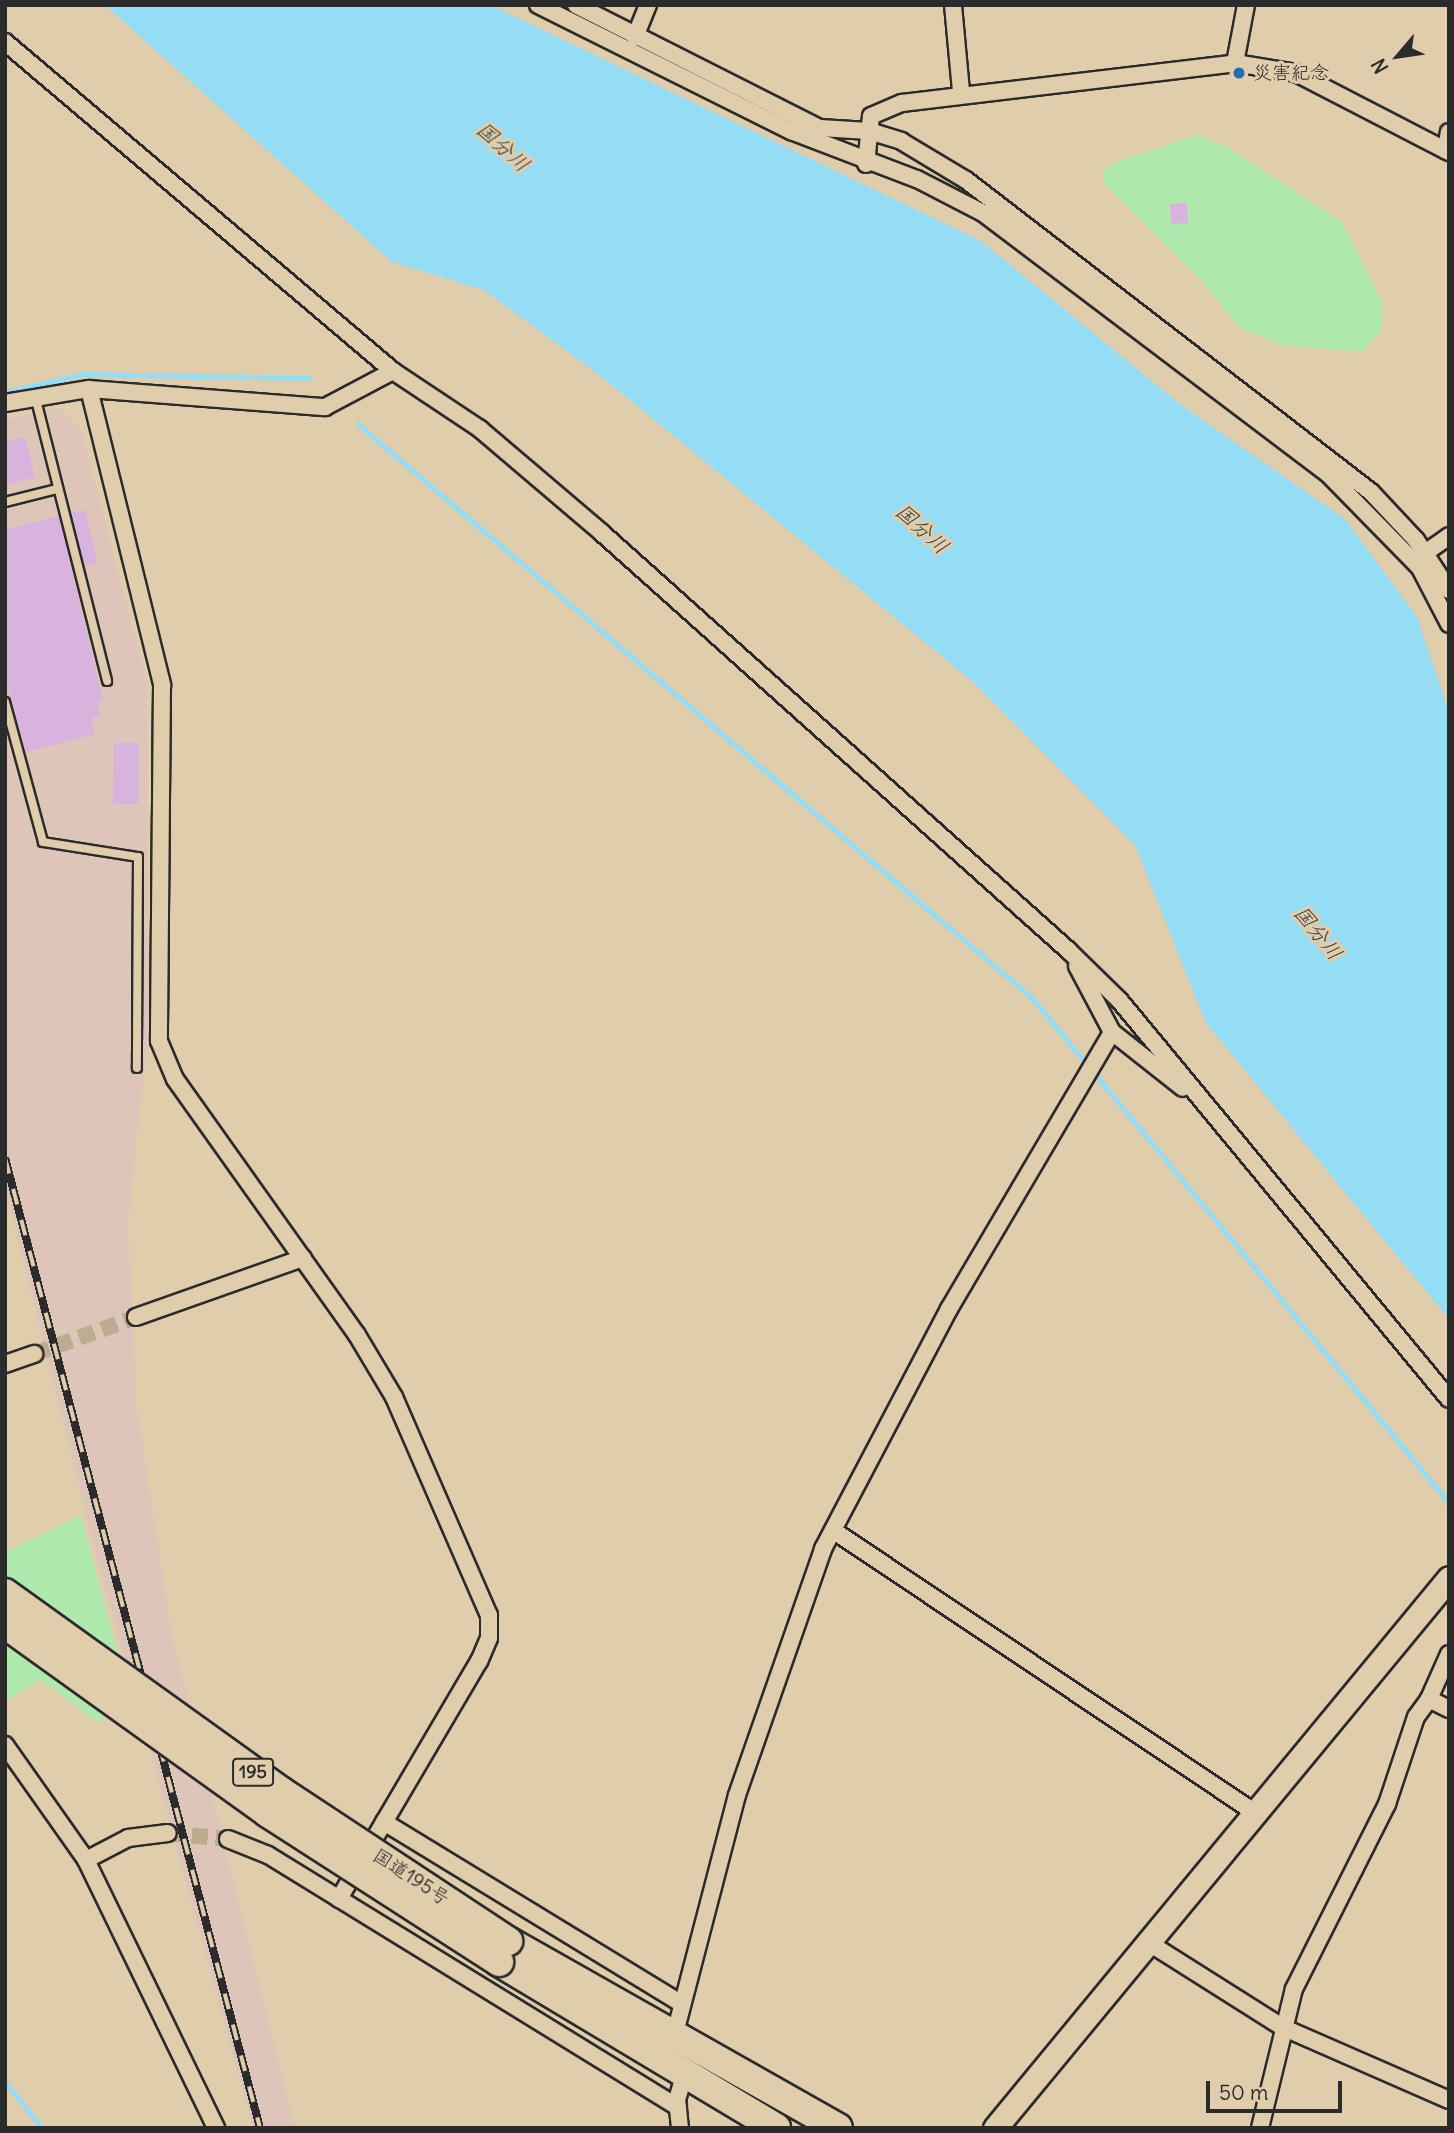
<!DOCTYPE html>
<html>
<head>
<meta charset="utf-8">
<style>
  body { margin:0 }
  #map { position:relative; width:1454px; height:2133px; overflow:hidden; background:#e0cdab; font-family:Delius,"Klee One",sans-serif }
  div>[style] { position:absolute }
  .built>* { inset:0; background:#ddc5ba }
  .green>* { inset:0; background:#b0e9ad }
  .water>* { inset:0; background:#94ddf5 }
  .stream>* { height:5px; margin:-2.5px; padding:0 2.5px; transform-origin:2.5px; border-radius:2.5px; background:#94ddf5 }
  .building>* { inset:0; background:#d7b3dd }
  .street-tunnel>* { height:16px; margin-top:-8px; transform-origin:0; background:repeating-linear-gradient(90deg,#bcad91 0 16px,transparent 0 24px) }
  .roads { filter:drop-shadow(2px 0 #2b2b2b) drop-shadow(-2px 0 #2b2b2b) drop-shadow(0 2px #2b2b2b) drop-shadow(0 -2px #2b2b2b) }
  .lane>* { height:8px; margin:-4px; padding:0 4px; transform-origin:4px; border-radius:4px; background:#e0cdab }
  .street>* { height:16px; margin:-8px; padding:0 8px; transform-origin:8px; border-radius:8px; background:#e0cdab }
  .secondary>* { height:23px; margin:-11.5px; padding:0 11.5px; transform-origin:11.5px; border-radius:11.5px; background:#e0cdab }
  .highway>* { height:28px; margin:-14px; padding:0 14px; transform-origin:14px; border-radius:14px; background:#e0cdab }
  .rail>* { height:8px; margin-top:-4px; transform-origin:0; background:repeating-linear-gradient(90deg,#e0cdab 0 16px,#2b2b2b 0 32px); box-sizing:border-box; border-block:2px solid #2b2b2b }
  .bridges { filter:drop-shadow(2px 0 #2b2b2b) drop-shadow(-2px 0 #2b2b2b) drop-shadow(0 2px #2b2b2b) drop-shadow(0 -2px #2b2b2b) }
  .highway-bridge>* { height:28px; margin:-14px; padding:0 14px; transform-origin:14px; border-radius:14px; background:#e0cdab }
  .dots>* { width:19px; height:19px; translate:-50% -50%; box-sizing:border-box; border:4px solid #e0cdab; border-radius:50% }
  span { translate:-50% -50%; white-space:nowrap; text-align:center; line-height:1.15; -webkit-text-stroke:6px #e0cdab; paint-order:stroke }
  .shield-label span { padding:2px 5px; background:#e0cdab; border:2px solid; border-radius:5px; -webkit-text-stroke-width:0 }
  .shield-label { font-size:18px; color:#2b2b2b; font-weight:700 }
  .poi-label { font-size:19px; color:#2b2b2b }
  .left { translate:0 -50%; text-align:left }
  .street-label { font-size:19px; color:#2b2b2b }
  .water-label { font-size:21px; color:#363d3f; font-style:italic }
  .frame { position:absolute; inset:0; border:7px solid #2b2b2b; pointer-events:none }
  .north { position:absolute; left:1363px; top:21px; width:70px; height:70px; -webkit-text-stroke:5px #e0cdab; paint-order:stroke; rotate:241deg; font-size:19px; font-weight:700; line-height:28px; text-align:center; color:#2b2b2b }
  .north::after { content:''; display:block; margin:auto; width:24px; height:32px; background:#2b2b2b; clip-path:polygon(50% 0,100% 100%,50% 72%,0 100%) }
  .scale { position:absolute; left:1206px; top:2081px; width:136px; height:32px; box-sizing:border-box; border:4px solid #2b2b2b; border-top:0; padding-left:9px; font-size:21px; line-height:24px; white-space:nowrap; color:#2b2b2b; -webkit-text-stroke:5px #e0cdab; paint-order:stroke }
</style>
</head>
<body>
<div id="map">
  <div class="built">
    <div style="clip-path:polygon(59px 408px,81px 432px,147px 682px,148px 1035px,128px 1222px,136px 1401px,171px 1632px,295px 2128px,253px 2128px,96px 1554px,5px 1188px,5px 420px)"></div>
  </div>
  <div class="green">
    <div style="clip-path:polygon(1198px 135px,1227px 147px,1342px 222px,1382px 301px,1381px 331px,1362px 352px,1282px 345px,1240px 328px,1199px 278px,1105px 184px,1103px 170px,1119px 161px)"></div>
    <div style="clip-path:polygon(81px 1515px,131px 1703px,97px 1722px,41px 1680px,5px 1701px,5px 1552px)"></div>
  </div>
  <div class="water">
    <div style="clip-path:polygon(105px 5px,491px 5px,981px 241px,1181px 405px,1345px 519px,1417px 617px,1449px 712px,1449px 1319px,1206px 1023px,1135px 845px,973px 682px,602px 377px,484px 290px,392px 262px)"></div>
  </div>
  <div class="stream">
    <div style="left:5px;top:392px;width:80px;rotate:-13deg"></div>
    <div style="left:83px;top:374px;width:226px;rotate:1deg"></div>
    <div style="left:358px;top:424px;width:885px;rotate:40.42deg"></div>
    <div style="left:1032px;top:998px;width:655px;rotate:50.45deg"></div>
    <div style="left:5px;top:2082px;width:59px;rotate:51.2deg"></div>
  </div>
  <div class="building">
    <div style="clip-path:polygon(1187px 203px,1188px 223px,1171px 224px,1170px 204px)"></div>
    <div style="clip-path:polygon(25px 437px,35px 477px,5px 485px,5px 443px)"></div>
    <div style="clip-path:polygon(85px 510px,98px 563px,85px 566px,71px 513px)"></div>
    <div style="clip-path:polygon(59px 516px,103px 701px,97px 703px,101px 716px,91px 718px,95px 734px,26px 752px,5px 675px,5px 530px)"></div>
    <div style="clip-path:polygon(114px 743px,139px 743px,138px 804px,113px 804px)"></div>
  </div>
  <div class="street-tunnel">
    <div style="left:34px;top:1354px;width:109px;rotate:-19.9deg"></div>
    <div style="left:168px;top:1833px;width:60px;rotate:5.7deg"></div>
  </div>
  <div class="roads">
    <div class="lane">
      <div style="left:35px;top:396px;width:294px;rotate:75.8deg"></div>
      <div style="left:5px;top:502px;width:54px;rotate:-14deg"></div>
      <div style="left:5px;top:702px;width:145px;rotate:74.8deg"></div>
      <div style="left:43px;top:842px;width:96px;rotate:9deg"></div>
      <div style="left:138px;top:857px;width:211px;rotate:90.3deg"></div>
    </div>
    <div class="street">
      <div style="left:538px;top:5px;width:283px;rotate:26.5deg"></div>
      <div style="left:791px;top:131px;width:135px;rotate:20.9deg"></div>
      <div style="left:917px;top:179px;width:74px;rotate:27.3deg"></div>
      <div style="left:983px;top:213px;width:431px;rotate:37.1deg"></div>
      <div style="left:1327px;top:473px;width:133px;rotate:45.6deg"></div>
      <div style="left:1420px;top:568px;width:63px;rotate:62.6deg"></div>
      <div style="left:576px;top:5px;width:273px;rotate:26.8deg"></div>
      <div style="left:820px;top:128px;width:49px;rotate:3.5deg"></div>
      <div style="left:869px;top:131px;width:34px;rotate:17deg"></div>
      <div style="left:901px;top:141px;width:76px;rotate:31deg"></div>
      <div style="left:966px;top:180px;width:511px;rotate:37.61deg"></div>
      <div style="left:1371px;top:492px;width:66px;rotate:46.8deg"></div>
      <div style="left:1416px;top:540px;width:60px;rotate:56.6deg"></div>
      <div style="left:953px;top:5px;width:86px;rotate:84.7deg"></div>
      <div style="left:635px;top:37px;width:35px;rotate:-68deg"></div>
      <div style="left:5px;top:42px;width:509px;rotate:40.3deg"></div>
      <div style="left:393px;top:371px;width:105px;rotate:33.7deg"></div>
      <div style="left:480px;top:429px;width:160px;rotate:40.4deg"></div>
      <div style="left:602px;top:533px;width:627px;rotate:41.83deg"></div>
      <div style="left:1069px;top:951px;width:71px;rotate:44.4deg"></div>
      <div style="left:1120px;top:1001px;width:516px;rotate:50.42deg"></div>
      <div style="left:1235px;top:63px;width:59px;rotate:-79.3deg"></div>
      <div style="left:1446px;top:150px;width:18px;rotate:-81deg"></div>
      <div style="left:866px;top:164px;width:48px;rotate:-84.1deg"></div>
      <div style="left:871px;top:116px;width:34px;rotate:-23deg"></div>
      <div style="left:902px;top:103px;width:335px;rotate:-6.8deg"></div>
      <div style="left:1235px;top:63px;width:62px;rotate:9.3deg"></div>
      <div style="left:1296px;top:73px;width:172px;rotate:27.3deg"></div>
      <div style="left:89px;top:389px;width:305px;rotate:76.1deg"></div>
      <div style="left:162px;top:685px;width:356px;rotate:90.5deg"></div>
      <div style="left:159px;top:1041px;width:41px;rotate:67.2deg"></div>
      <div style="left:175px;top:1079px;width:314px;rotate:54.6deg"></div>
      <div style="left:357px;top:1335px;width:72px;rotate:59.2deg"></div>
      <div style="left:394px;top:1397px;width:238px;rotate:66.5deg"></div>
      <div style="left:489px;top:1615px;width:23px;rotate:90deg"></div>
      <div style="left:489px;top:1638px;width:25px;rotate:113deg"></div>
      <div style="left:479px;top:1661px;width:276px;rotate:120.5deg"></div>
      <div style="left:5px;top:403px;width:85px;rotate:-9.5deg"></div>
      <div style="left:89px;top:389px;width:237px;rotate:4.4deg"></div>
      <div style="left:325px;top:407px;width:77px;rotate:-27.9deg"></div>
      <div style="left:1425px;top:553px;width:29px;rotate:-35deg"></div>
      <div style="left:1077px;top:966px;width:75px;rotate:62.1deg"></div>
      <div style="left:136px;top:1317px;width:177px;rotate:-19.5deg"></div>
      <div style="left:5px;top:1364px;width:31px;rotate:-19deg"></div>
      <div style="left:834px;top:1531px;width:505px;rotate:33.78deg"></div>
      <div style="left:1449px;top:1654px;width:49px;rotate:114deg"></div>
      <div style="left:1429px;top:1699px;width:22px;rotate:27deg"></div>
      <div style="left:5px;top:1745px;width:141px;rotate:54.8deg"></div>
      <div style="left:86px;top:1860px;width:298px;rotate:64.1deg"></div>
      <div style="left:384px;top:1822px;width:347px;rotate:31.4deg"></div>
      <div style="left:228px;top:1839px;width:43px;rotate:21.8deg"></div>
      <div style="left:268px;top:1855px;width:481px;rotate:31.6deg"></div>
      <div style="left:86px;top:1860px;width:47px;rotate:-27.6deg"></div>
      <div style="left:128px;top:1838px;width:40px;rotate:-7.1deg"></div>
      <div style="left:1146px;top:1941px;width:161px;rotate:32.3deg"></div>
      <div style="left:1282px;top:2027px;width:182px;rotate:23.6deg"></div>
      <div style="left:674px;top:2037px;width:250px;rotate:-75.4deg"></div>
      <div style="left:737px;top:1795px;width:261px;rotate:-70.7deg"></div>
      <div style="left:823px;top:1549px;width:271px;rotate:-62.3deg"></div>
      <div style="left:949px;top:1309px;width:321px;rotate:-59.5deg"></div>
      <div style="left:1112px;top:1032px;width:90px;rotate:38.3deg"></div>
      <div style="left:680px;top:2128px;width:28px;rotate:-96deg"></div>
      <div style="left:677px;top:2100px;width:26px;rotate:-74deg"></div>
      <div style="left:1260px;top:2128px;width:143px;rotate:-76.3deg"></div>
      <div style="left:1294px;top:1989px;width:207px;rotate:-63.3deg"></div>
      <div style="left:1387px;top:1804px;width:92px;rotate:-71.6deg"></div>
      <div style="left:1416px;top:1717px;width:22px;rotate:-54deg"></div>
    </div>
    <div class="secondary">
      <div style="left:995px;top:2128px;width:713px;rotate:-50.46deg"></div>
    </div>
    <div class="highway">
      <div style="left:508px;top:1941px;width:379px;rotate:29.5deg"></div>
      <div style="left:499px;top:1962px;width:323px;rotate:30.9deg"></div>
    </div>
  </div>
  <div class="rail">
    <div style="left:5px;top:1158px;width:1003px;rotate:75.27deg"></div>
  </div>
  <div class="bridges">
    <div class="highway-bridge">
      <div style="left:5px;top:1593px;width:341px;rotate:35.7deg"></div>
      <div style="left:282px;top:1792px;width:271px;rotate:33.4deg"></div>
      <div style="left:5px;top:1624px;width:324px;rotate:35.7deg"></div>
      <div style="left:268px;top:1813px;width:275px;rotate:32.8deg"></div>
    </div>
  </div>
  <div class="dots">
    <div style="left:1239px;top:73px;background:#1f6fb2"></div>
  </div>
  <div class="shield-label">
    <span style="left:253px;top:1772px">195</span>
  </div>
  <div class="poi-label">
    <span class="left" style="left:1253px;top:73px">災害紀念</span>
  </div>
  <div class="street-label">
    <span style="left:411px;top:1877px;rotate:33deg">国道195号</span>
  </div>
  <div class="water-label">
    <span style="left:503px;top:147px;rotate:42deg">国分川</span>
    <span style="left:922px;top:529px;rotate:42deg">国分川</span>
    <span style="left:1318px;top:933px;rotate:51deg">国分川</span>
  </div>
  <div class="frame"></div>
  <div class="north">N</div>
  <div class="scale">50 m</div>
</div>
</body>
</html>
